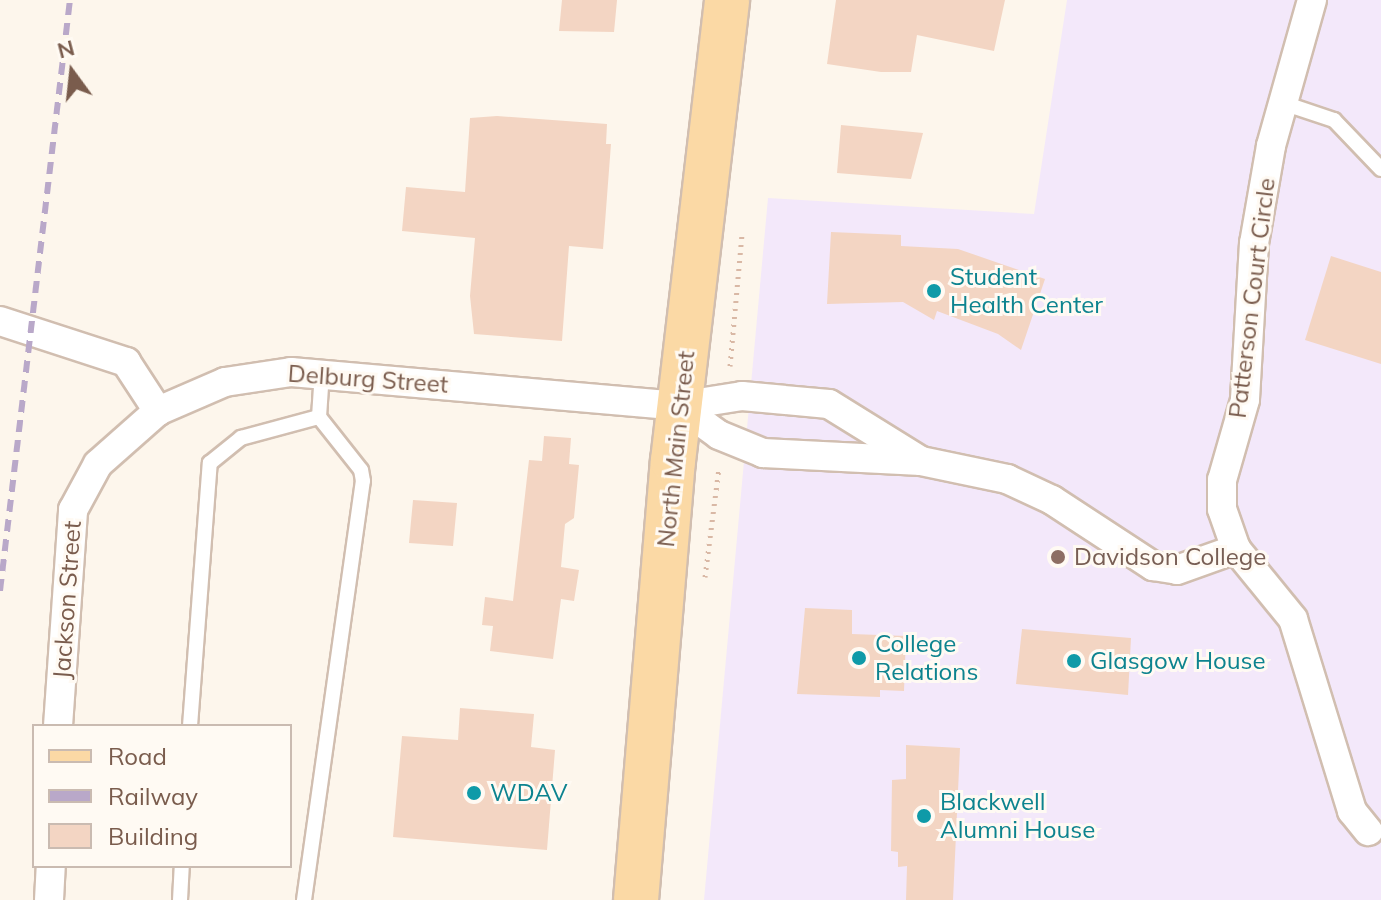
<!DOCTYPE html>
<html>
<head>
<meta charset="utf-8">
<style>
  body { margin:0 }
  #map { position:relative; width:1381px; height:900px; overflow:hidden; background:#fdf6ec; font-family:Mulish,sans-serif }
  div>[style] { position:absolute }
  .education>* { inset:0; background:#f3e8fa }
  .building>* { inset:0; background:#f3d5c3 }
  .path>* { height:5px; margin-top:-2.5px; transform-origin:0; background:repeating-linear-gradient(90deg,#d9b8a5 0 2px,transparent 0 8px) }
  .roads { filter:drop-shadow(2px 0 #d1beb0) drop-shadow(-2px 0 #d1beb0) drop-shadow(0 2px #d1beb0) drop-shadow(0 -2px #d1beb0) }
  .lane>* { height:14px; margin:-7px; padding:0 7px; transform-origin:7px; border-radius:7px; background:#fff }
  .street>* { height:28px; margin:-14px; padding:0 14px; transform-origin:14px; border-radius:14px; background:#fff }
  .primary>* { height:44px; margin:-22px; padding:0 22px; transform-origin:22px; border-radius:22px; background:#fbd9a5 }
  .rail>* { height:6px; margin-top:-3px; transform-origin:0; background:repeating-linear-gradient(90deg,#b9a8c9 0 12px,transparent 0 20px) }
  .dots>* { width:22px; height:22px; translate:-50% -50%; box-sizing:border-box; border:4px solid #fffaf3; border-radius:50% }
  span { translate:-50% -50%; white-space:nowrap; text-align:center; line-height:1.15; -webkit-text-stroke:6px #fffaf3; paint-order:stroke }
  .culture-label { font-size:24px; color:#0d838f }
  .left { translate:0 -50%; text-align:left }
  .street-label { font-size:24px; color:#7a5c4d }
  .education-label { font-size:24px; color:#785e54 }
  .legend { position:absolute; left:32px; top:724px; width:260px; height:144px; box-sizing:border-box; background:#fffaf3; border:2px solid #cabbb1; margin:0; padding:10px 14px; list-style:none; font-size:24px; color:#7a5c4d }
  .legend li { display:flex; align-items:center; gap:16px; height:40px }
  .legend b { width:40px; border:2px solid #cabbb1 }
  .north { position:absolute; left:32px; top:32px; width:80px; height:80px; -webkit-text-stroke:6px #fffaf3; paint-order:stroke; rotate:345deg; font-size:22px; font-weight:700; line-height:32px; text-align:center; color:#7a5c4d }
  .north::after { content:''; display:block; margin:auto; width:28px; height:36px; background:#7a5c4d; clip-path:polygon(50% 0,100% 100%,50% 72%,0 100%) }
</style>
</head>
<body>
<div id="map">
  <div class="education">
    <div style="clip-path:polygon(1067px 0,1381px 0,1381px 900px,704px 900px,768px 198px,1034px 214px)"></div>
  </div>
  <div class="building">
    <div style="clip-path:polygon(562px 0,617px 0,614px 32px,559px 31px)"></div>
    <div style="clip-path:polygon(836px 0,1005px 0,994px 51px,917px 35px,911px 72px,881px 72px,827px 64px)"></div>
    <div style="clip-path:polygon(497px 116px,607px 124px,606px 144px,611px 144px,603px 249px,569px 246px,562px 341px,474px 334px,470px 296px,475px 238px,402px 231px,406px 187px,465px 192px,470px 118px)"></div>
    <div style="clip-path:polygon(841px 125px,923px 133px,911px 179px,837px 173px)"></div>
    <div style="clip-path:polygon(831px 232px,901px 235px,901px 246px,958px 249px,1045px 279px,1021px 350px,998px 334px,937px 311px,934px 320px,903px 302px,827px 304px)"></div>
    <div style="clip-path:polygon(1331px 256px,1381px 272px,1381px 364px,1305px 340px)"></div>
    <div style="clip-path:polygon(544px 436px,571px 438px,569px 464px,579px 465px,574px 518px,565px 524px,561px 567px,579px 570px,574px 601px,561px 599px,553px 659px,490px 651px,493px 626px,482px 625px,485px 597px,513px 601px,529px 460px,542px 461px)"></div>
    <div style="clip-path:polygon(413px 500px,457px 503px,453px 546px,409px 543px)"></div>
    <div style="clip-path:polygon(805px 608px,852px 610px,852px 634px,906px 636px,904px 691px,880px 690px,880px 697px,797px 694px)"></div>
    <div style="clip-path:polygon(1022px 629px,1131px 638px,1128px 695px,1016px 684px)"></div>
    <div style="clip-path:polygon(460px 708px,534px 714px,531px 747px,555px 750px,547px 850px,393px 837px,402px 736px,458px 740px)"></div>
    <div style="clip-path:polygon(906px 745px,960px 748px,953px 900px,906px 900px,907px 866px,898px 867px,898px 852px,891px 851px,892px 780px,906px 779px)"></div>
  </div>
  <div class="path">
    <div style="left:730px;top:366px;width:134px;rotate:-84.8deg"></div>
    <div style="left:705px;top:577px;width:110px;rotate:-82.7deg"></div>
  </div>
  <div class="roads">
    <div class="lane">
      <div style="left:1283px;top:103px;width:54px;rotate:18.4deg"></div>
      <div style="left:1334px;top:120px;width:68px;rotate:46.2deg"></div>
      <div style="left:190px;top:726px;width:264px;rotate:-85.7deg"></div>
      <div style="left:210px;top:463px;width:40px;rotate:-39deg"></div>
      <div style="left:241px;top:438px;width:81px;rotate:-15.1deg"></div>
      <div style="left:180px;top:900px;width:34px;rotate:-87deg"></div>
      <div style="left:304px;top:900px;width:423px;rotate:-82deg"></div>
      <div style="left:363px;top:481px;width:11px;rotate:-100deg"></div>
      <div style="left:361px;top:470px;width:68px;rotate:-128.4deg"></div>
      <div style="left:319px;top:417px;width:45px;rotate:-86.2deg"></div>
    </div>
    <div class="street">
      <div style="left:1312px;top:0;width:152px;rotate:105.7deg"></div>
      <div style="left:1271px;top:146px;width:98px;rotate:99.9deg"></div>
      <div style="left:1254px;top:243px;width:157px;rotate:93.3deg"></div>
      <div style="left:1245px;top:400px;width:83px;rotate:106deg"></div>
      <div style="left:1222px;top:480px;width:29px;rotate:90deg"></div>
      <div style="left:1222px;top:509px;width:42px;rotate:70.7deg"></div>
      <div style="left:1236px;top:549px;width:90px;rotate:50.8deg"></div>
      <div style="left:1293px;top:619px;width:201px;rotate:72.9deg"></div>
      <div style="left:1352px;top:811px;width:26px;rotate:51deg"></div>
      <div style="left:0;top:321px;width:133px;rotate:18deg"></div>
      <div style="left:126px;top:362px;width:59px;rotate:56.9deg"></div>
      <div style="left:158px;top:411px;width:73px;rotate:-23.4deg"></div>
      <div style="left:225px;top:382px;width:67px;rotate:-8.6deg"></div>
      <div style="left:291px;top:372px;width:389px;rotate:5deg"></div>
      <div style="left:679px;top:406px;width:64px;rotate:-9deg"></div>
      <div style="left:742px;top:396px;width:87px;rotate:5.3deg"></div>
      <div style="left:829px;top:404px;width:108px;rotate:31.8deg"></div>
      <div style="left:679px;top:406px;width:49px;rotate:35.9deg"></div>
      <div style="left:719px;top:435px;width:48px;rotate:22.2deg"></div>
      <div style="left:763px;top:453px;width:158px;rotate:2.9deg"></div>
      <div style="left:921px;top:461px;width:88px;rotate:11.8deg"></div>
      <div style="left:1007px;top:479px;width:50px;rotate:25deg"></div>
      <div style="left:1052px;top:500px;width:121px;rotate:33.2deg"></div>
      <div style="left:1153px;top:566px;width:24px;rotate:9deg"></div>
      <div style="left:1177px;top:570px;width:63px;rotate:-19.6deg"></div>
      <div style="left:58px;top:726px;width:217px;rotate:-86deg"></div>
      <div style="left:73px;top:510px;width:52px;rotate:-61.5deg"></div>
      <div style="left:98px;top:464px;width:80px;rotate:-41.5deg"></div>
      <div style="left:49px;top:900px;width:34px;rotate:-87deg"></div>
    </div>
    <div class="primary">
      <div style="left:636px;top:900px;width:441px;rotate:-85.2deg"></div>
      <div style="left:673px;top:461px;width:464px;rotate:-83.3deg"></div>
    </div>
  </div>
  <div class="rail">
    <div style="left:0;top:591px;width:595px;rotate:-83.25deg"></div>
  </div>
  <div class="dots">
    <div style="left:934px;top:291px;background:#0f9aa8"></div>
    <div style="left:1058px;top:557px;background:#8d6e63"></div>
    <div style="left:859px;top:658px;background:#0f9aa8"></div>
    <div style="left:1074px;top:661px;background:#0f9aa8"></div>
    <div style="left:474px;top:793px;background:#0f9aa8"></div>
    <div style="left:924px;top:816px;background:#0f9aa8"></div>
  </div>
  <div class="culture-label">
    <span class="left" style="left:950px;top:291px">Student<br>Health Center</span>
    <span class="left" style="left:875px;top:658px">College<br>Relations</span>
    <span class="left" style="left:1090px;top:661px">Glasgow House</span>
    <span class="left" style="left:490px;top:793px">WDAV</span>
    <span class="left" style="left:940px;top:816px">Blackwell<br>Alumni House</span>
  </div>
  <div class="street-label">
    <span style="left:1252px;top:298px;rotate:-83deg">Patterson Court Circle</span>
    <span style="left:368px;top:379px;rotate:4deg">Delburg Street</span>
    <span style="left:676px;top:449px;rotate:-84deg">North Main Street</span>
    <span style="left:67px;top:600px;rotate:-86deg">Jackson Street</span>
  </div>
  <div class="education-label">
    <span class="left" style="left:1074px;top:557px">Davidson College</span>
  </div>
  <ul class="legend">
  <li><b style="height:10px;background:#fbd9a5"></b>Road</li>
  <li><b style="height:10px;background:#b9a8c9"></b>Railway</li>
  <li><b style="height:22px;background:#f3d5c3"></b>Building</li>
  </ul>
  <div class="north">N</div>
</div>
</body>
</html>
